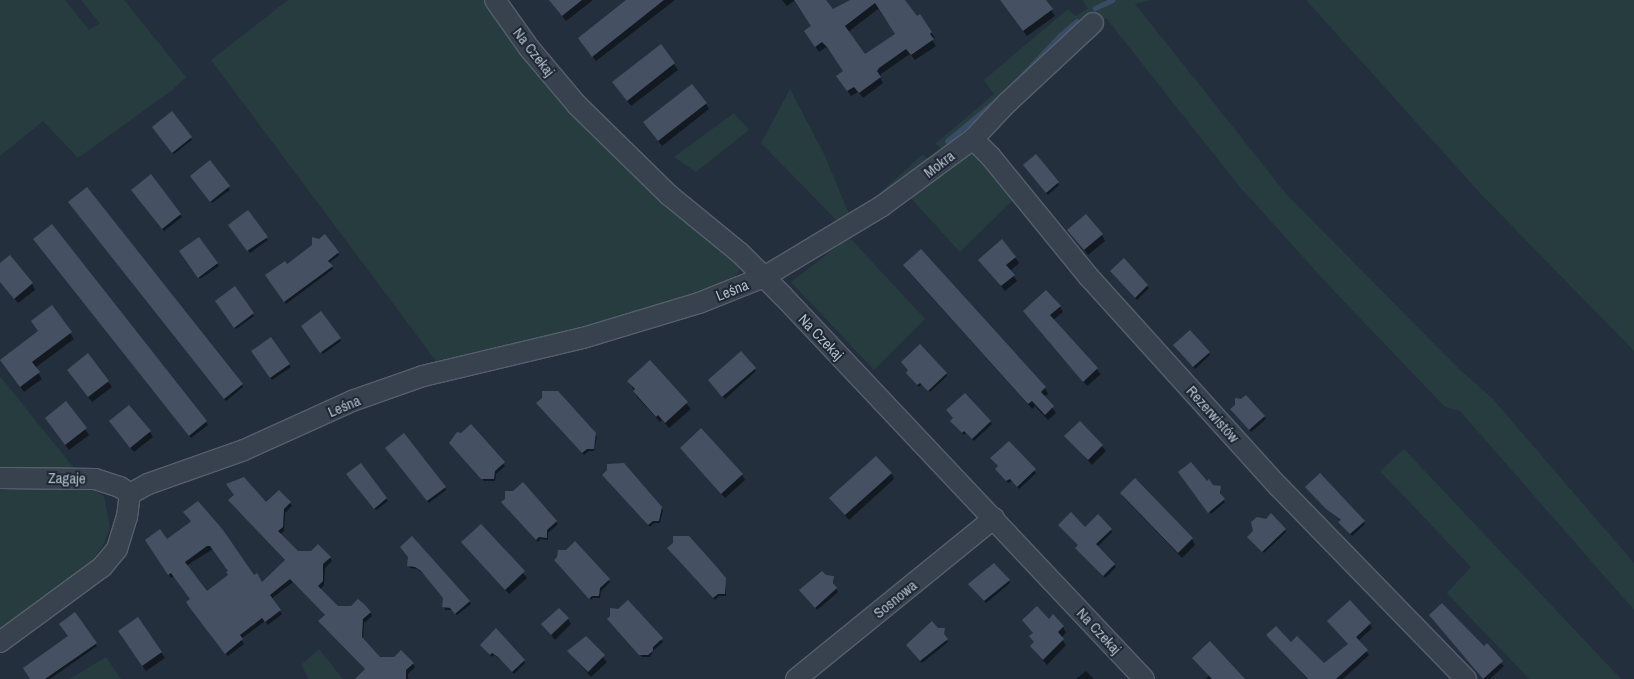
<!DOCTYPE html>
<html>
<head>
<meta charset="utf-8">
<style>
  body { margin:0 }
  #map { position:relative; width:1634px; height:679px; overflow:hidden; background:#242f3e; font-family:"Archivo Narrow",sans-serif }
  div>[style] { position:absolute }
  .green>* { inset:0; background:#263c3f }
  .shadow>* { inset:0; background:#0007 }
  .stream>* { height:5px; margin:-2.5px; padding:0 2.5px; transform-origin:2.5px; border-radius:2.5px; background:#394c67 }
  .building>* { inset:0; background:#455162 }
  .roads { filter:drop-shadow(1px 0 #565f6c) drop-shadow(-1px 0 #565f6c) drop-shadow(0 1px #565f6c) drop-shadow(0 -1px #565f6c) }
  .street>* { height:20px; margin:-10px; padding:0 10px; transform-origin:10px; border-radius:10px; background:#38414e }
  span { translate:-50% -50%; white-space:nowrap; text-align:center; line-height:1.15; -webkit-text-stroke:4px #1d2633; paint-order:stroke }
  .street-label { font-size:15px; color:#b4bcc9 }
</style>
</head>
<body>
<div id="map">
  <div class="green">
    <div style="clip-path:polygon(0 0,65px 0,89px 30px,100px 23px,81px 0,124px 0,186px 77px,171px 91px,78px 158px,43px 121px,0 156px)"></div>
    <div style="clip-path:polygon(288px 0,486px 0,739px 267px,738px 273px,729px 283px,572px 330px,436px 361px,211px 60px)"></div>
    <div style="clip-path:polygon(1082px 0,1150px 0,1135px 4px,1288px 196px,1459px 369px,1492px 398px,1634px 563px,1634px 610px,1460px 411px,1445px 407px,1333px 290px,1239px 186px,1106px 18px,1009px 111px,1001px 102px,944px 150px,935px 144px,994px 94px,984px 80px,1068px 9px,1075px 16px,1088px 9px)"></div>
    <div style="clip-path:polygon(1306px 0,1634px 0,1634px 351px,1479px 192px)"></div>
    <div style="clip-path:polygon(790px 89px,824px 154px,849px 214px,837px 221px,761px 143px)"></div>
    <div style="clip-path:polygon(734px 113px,749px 130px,696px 172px,674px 157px)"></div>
    <div style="clip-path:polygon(970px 151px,988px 163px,1013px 200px,960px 252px,909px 196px)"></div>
    <div style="clip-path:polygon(923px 154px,929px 161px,875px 205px,871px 201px)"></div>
    <div style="clip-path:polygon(849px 237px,925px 319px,874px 370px,791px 282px)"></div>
    <div style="clip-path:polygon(0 376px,77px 472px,0 470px)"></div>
    <div style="clip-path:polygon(1404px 449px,1621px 679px,1529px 679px,1447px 593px,1471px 567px,1380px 471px)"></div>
    <div style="clip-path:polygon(0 483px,81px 484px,104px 496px,110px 527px,103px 545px,93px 560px,0 635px)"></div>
    <div style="clip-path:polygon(319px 649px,343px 679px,309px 679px,301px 665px)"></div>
    <div style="clip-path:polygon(106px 657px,121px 679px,70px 679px)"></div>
  </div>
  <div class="shadow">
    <div style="clip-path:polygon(550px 0,593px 0,566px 21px)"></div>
    <div style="clip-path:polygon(628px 0,675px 0,596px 61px,583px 44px)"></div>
    <div style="clip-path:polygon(evenodd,782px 0,825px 0,833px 11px,853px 0,904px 0,917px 18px,920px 16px,935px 38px,932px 40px,936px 46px,915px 60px,910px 54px,881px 74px,880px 77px,883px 83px,863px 98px,858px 92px,851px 96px,841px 82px,844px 72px,832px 53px,826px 47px,819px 52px,809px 37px,812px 27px,804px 15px,794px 1px,787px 6px,782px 0,878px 9px,896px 34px,864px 56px,848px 32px,878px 9px)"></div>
    <div style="clip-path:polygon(1000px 0,1044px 0,1055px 16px,1027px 36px)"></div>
    <div style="clip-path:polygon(661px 46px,678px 70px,631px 106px,617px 88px)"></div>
    <div style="clip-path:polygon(706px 104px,709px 109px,662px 146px,648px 128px)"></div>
    <div style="clip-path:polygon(172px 113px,192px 140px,174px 154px,155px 129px)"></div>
    <div style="clip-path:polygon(1036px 156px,1059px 185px,1048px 195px,1026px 168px)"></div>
    <div style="clip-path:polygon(210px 162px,230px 190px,212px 203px,193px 178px)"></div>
    <div style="clip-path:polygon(151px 176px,182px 217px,164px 231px,134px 192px)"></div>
    <div style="clip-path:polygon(71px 204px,242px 385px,243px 387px,226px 401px)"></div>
    <div style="clip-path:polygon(51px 226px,206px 422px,208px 425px,191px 438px,36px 241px)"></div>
    <div style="clip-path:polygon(231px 228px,266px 238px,268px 240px,250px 253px)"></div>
    <div style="clip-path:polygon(1069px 230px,1102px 235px,1105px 241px,1088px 255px)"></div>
    <div style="clip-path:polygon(325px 236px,339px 255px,329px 263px,333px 269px,286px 304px,268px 278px)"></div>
    <div style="clip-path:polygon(198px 238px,219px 266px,200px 279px,182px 254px)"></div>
    <div style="clip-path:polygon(921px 251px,1045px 388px,1048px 394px,1044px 397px,1056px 413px,1048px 420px,1035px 406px,1032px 409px,908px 271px,905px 265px)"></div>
    <div style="clip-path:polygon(1015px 257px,1019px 263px,1010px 271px,1017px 281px,1005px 291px,980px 260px)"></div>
    <div style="clip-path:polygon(1124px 260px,1149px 288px,1137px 300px,1113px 274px)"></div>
    <div style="clip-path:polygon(0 264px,32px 284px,35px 290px,18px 303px,0 281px)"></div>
    <div style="clip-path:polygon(235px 288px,254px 316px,236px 329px,216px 301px)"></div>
    <div style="clip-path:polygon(52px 307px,74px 339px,35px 368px,42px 379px,24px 392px,5px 366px,39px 332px)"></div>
    <div style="clip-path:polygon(1060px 307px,1063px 312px,1053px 320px,1101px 374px,1087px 386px,1024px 311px)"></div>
    <div style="clip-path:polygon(304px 329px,340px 339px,341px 341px,323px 354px)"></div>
    <div style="clip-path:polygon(271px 338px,291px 367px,272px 380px,253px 351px)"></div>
    <div style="clip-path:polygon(1176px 348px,1209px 353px,1210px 355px,1195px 369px)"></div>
    <div style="clip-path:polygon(88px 355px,112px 387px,92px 402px,72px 376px)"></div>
    <div style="clip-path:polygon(650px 362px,691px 409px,669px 428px,662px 420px,660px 422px,637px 397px,629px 381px)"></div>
    <div style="clip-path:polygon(754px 369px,756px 371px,725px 399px,711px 383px)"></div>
    <div style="clip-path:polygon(946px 374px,947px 376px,930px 392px,922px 384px,919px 387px,909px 376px)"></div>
    <div style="clip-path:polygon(965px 394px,992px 424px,974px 441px,966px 433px,964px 435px,953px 424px,954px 419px,947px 411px)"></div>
    <div style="clip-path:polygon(1246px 396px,1266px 419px,1251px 432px,1233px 412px)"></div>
    <div style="clip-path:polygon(66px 403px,89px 435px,69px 450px,50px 424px)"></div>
    <div style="clip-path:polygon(539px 405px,595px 434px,597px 437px,594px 451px,589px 451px,584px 455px)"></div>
    <div style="clip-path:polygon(1080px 422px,1106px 451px,1092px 465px,1066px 436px)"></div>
    <div style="clip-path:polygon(470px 426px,505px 466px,496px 474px,495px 481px,484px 481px,452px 446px)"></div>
    <div style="clip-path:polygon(114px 427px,150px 432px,153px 437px,134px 452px)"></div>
    <div style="clip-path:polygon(1009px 443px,1036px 473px,1019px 489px,1012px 481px,1008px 483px,998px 472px,999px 467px,993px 461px)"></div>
    <div style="clip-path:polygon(681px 448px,742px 475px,745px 480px,725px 498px)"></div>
    <div style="clip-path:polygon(388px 451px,445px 487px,446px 490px,429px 503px)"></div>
    <div style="clip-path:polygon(360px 464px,388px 501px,376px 510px,349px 477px)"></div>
    <div style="clip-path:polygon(891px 473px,894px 479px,849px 520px,831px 498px)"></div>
    <div style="clip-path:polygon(1181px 475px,1220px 487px,1221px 496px,1225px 502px,1211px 514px)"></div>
    <div style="clip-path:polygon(605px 478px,661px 507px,663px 510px,660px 523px,654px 523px,650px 527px)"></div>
    <div style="clip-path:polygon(1135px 480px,1192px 539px,1195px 545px,1182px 558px,1125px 499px,1121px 493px)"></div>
    <div style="clip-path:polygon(523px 484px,558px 524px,548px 533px,548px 540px,540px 539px,538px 542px,504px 504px)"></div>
    <div style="clip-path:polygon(1308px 489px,1364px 522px,1365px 524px,1352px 536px,1341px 524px,1341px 521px,1329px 511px)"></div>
    <div style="clip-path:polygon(evenodd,230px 500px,266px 504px,290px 503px,292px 506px,285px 513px,284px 531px,280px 535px,297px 552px,330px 558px,332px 561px,325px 568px,324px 585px,320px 590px,337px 607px,370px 612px,372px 616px,364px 623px,363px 640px,380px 658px,413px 664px,415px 667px,408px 674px,408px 679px,367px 679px,366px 670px,322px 625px,320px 621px,326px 616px,293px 582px,271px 599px,282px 614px,268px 625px,265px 621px,241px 639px,244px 644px,228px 656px,190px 606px,191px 599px,174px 576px,171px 578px,147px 540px,167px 540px,190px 524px,262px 584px,286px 561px,230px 500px,213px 549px,229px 571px,229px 576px,207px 593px,186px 566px,213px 549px)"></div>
    <div style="clip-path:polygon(481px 526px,527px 578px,509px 594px,463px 542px)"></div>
    <div style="clip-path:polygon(1085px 529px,1111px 530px,1112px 532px,1097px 547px,1116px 567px,1105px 578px,1078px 550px)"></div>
    <div style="clip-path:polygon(1285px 529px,1286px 532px,1264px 553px,1250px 539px)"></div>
    <div style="clip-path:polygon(575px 543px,610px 582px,601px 591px,600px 598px,593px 598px,591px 600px,557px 563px)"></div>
    <div style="clip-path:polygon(670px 550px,725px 579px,726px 596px,719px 596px,715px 600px)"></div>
    <div style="clip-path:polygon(409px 557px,469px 601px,471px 604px,457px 615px,452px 610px,445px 610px,444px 598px,424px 574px,417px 569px,410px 568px)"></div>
    <div style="clip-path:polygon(825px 576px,833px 577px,834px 586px,838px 592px,817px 610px,802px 592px)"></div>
    <div style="clip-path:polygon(1009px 581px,1010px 583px,986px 603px,971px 587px)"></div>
    <div style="clip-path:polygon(628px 601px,663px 642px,654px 650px,650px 657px,642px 657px,610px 621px)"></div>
    <div style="clip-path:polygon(75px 614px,97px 646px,50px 679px,31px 679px,69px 637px)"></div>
    <div style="clip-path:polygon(1430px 616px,1484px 648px,1504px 666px,1490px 679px,1483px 679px)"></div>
    <div style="clip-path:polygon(137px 618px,165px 658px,146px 671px,122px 637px)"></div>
    <div style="clip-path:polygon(568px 619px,571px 624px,555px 640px,543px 625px)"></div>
    <div style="clip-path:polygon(1023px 620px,1048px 621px,1063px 627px,1066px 633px,1061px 638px,1066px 645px,1047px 665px,1031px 646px,1035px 643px,1034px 634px)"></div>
    <div style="clip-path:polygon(1329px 621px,1370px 624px,1372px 628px,1358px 641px,1369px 655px,1343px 679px,1307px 679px,1268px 636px,1291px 643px,1324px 665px,1349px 645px)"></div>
    <div style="clip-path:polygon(937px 629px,944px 629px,944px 637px,948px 642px,922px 663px,909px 648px)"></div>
    <div style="clip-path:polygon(586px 638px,607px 662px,591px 677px,569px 652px)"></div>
    <div style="clip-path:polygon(483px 647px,524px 660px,525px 663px,514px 674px,501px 660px,494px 655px,492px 657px)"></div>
    <div style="clip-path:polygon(1086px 671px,1094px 679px,1076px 679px)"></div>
    <div style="clip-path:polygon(1209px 675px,1239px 679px,1206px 679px)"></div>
  </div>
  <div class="stream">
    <div style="left:1095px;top:8px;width:19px;rotate:-25deg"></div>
    <div style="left:1014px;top:84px;width:66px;rotate:-46.8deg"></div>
    <div style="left:1059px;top:36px;width:23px;rotate:-40deg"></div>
    <div style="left:947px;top:141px;width:72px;rotate:-39.9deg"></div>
  </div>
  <div class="building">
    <div style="clip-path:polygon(549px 0,582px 0,562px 16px)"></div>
    <div style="clip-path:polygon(626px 0,664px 0,592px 57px,578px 38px)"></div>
    <div style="clip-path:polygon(evenodd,794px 0,826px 0,833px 9px,850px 0,905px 0,917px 16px,920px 14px,932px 32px,930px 34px,934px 39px,911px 55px,906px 49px,879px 68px,877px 71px,881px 77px,859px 93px,854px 87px,847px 91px,836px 76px,843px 71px,827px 47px,822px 42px,815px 47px,804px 31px,811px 26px,794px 0,875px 3px,895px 34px,865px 54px,845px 26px,875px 3px)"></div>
    <div style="clip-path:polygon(1000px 0,1046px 0,1053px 9px,1023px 31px)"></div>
    <div style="clip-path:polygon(661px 44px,675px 63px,627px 101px,612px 82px)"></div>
    <div style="clip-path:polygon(692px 84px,707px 103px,658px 141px,643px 122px)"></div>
    <div style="clip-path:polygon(172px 111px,192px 137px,172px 153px,152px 127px)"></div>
    <div style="clip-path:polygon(1036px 154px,1059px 182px,1046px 193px,1023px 165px)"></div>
    <div style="clip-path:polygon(210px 160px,230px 186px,210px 202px,190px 176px)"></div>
    <div style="clip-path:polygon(151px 174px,181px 214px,162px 229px,131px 190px)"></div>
    <div style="clip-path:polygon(87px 187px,243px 384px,224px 399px,68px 202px)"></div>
    <div style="clip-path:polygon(248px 210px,268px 237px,247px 251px,228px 225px)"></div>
    <div style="clip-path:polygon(1086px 214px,1103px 234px,1084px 250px,1067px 230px)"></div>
    <div style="clip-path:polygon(52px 224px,207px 421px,189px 436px,33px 239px)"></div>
    <div style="clip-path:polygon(325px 234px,339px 252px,328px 261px,333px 266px,284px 302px,265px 275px,285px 261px,287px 264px,312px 245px,312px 237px,319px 239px)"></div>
    <div style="clip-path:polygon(199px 237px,218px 263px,198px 278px,179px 251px)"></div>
    <div style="clip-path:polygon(1002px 239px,1016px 257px,1006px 265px,1015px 275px,1001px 286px,978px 260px)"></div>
    <div style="clip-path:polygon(921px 249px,1046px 387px,1041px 392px,1054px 406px,1045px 415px,1032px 401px,1028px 404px,903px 265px)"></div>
    <div style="clip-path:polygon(10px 255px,33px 283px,14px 299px,0 282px,0 263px)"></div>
    <div style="clip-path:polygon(1124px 258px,1148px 285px,1135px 298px,1110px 271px)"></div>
    <div style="clip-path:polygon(235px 286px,254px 313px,234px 328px,215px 301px)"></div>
    <div style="clip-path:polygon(1046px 290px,1061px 306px,1050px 315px,1098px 368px,1083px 382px,1023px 311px)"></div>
    <div style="clip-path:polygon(52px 305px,72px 332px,32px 362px,40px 372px,20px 387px,0 360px,38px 331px,31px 321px)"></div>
    <div style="clip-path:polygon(321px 311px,341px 338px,320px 353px,301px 326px)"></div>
    <div style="clip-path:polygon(1190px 330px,1210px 352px,1193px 367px,1173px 345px)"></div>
    <div style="clip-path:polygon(271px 337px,290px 364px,270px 378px,251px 351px)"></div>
    <div style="clip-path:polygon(920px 344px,947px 373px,928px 391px,920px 383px,917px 385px,906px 373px,908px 370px,901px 362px)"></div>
    <div style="clip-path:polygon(741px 351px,756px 368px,722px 397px,708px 380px)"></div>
    <div style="clip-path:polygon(88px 353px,109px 381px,88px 397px,67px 370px)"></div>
    <div style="clip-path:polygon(650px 360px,688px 402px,665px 423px,658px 415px,656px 417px,633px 391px,635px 389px,627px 381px)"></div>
    <div style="clip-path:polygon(542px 391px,558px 391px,596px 433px,594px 449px,587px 449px,582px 453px,536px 403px,542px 398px)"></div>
    <div style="clip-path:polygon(965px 393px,991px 421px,972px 439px,964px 431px,962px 433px,950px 421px,953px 418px,946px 410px)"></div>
    <div style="clip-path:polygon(1246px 395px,1265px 416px,1249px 430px,1230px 409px,1235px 405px,1235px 398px,1241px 399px)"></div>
    <div style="clip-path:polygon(66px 401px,87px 428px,65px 445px,45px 418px)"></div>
    <div style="clip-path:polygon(129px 405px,151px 431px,130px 448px,109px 421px)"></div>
    <div style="clip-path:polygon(1080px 421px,1103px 445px,1088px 460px,1064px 436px)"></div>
    <div style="clip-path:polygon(471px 424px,505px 462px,495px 471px,494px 479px,481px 479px,449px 443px,457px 432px,461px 433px)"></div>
    <div style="clip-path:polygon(701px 428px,743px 474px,721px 494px,680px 448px)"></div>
    <div style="clip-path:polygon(404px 433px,446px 487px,427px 501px,385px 448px)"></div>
    <div style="clip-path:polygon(1009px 441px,1036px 469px,1017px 487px,1010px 479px,1006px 481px,995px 469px,998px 466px,990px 458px)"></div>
    <div style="clip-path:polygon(876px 456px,892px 473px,845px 515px,829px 498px)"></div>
    <div style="clip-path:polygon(1191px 462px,1207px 481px,1209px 479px,1213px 485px,1221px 486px,1220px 493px,1225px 499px,1208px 513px,1178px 472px)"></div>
    <div style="clip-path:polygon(361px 463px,387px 498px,374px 509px,346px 474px)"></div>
    <div style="clip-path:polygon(624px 463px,662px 507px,659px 521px,653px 521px,648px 525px,602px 475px,607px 470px,607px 464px)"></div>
    <div style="clip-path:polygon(1320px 473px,1365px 521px,1350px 534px,1338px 522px,1341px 520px,1326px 509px,1305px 487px)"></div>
    <div style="clip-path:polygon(evenodd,244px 477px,266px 502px,279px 490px,291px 502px,284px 509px,283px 527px,278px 531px,298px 551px,311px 551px,318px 544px,331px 557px,323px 564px,323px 581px,318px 586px,338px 606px,351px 606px,358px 599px,365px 605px,371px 612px,363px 619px,362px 637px,380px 657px,394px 657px,401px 650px,414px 663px,406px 670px,406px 679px,355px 679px,365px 669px,318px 621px,325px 615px,290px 579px,270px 595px,281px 610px,265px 622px,262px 618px,240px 635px,243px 639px,225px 654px,190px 608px,186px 602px,190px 599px,171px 573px,168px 575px,145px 540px,160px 529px,167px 539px,189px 523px,191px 521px,183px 512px,198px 501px,223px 530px,254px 575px,257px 573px,262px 582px,285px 560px,228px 500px,234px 495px,226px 484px,244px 477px,207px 546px,210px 546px,228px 571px,226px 572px,228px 575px,207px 591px,185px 562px,207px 546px)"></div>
    <div style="clip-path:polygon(1135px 478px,1193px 538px,1178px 553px,1120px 493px)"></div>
    <div style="clip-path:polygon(523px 482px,557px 521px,547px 530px,547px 538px,539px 537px,536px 540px,501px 502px,505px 499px,505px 491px,513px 491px)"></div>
    <div style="clip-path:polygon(1071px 512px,1085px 527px,1098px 514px,1112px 529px,1096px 544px,1115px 564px,1103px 576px,1075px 548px,1078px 545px,1058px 525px)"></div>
    <div style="clip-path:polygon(1271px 513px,1286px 529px,1262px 552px,1247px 537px,1253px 531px,1251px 522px,1257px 517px,1266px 519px)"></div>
    <div style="clip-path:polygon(481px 524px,525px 571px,505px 590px,461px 542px)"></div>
    <div style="clip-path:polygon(412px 536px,470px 601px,455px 614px,450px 608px,442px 607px,443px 598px,421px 571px,415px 567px,407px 566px,408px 557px,400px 547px)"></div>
    <div style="clip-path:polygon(673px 536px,689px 536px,715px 565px,726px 578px,725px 594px,718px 594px,713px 598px,681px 563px,667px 548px,673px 543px)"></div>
    <div style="clip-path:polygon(575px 541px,610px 579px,600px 588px,599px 596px,592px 596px,589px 599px,554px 560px,557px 557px,558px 550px,566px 550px)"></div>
    <div style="clip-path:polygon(994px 563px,1010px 580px,984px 601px,968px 584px)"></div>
    <div style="clip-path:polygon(822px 571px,826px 575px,834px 576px,833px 583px,837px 588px,815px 608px,799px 590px)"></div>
    <div style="clip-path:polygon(628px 600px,663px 638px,653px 647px,653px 651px,648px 655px,639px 655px,607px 619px,610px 616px,610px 608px,618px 609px)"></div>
    <div style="clip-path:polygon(1350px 600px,1371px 623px,1352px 641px,1356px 637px,1368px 650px,1336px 679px,1308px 679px,1266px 635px,1276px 626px,1291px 642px,1297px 636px,1324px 663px,1348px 644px,1327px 621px)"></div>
    <div style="clip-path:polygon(1442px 603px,1484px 646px,1487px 643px,1503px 661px,1483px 679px,1429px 615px)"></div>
    <div style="clip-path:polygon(1037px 606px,1049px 619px,1053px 614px,1064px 626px,1058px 632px,1064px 639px,1043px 660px,1030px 646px,1034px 642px,1029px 636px,1033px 633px,1022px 620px)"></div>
    <div style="clip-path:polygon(559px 608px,569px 618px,551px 635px,541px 624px)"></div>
    <div style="clip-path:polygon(75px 612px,97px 643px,45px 679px,30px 679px,23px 668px,68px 636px,59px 624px)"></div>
    <div style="clip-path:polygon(138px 617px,162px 652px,142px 666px,118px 631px)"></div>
    <div style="clip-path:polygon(932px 621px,938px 628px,945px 628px,944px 634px,948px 639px,920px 661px,906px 645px)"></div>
    <div style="clip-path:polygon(496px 628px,525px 660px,512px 672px,498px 657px,492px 653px,490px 655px,480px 645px)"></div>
    <div style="clip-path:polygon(586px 636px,605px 655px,588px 672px,567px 651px)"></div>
    <div style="clip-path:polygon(1210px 641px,1245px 679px,1212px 679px,1192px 658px)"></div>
  </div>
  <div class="roads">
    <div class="street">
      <div style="left:495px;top:0;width:59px;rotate:54.7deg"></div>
      <div style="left:529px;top:48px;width:75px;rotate:49.9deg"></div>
      <div style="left:577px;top:105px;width:129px;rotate:44.4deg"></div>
      <div style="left:669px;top:195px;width:90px;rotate:39.2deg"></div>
      <div style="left:739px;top:252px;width:62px;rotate:45deg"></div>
      <div style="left:783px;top:296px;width:526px;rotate:46.69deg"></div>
      <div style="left:973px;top:139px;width:25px;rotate:45deg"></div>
      <div style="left:991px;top:157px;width:155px;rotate:50.8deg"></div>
      <div style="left:1089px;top:277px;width:283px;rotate:47.9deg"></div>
      <div style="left:1279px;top:487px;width:268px;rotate:45.8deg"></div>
      <div style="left:0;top:478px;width:95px;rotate:0.6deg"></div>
      <div style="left:95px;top:479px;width:26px;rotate:18deg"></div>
      <div style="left:120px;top:487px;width:12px;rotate:35deg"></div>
      <div style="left:130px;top:494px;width:21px;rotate:-29deg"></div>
      <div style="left:148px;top:484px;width:102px;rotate:-19.5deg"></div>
      <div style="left:244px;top:450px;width:119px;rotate:-24.4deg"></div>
      <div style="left:352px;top:401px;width:75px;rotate:-19.4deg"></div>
      <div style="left:423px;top:376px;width:164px;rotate:-13.4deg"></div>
      <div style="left:583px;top:338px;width:121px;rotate:-16.8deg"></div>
      <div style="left:699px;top:303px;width:70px;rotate:-21.8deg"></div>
      <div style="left:764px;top:277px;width:138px;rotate:-31deg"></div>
      <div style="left:882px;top:206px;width:113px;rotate:-36.4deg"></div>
      <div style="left:973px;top:139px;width:51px;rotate:-46.6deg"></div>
      <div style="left:1008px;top:102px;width:116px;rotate:-42.9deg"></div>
      <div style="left:0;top:642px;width:127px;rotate:-36.3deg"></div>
      <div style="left:102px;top:567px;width:23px;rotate:-50deg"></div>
      <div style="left:117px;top:549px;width:34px;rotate:-73deg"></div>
      <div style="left:127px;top:517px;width:23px;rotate:-83deg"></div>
      <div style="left:796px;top:679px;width:255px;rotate:-39.1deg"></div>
    </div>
  </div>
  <div class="street-label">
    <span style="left:534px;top:52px;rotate:52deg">Na Czekaj</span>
    <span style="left:939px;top:164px;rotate:-37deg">Mokra</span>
    <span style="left:732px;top:290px;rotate:-22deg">Leśna</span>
    <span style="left:821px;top:337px;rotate:46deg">Na Czekaj</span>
    <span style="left:344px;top:406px;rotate:-23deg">Leśna</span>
    <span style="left:1213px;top:414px;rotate:48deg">Rezerwistów</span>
    <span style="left:67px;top:478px;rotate:1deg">Zagaje</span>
    <span style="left:895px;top:599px;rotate:-39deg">Sosnowa</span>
    <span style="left:1099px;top:631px;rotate:47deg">Na Czekaj</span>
  </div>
</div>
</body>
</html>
